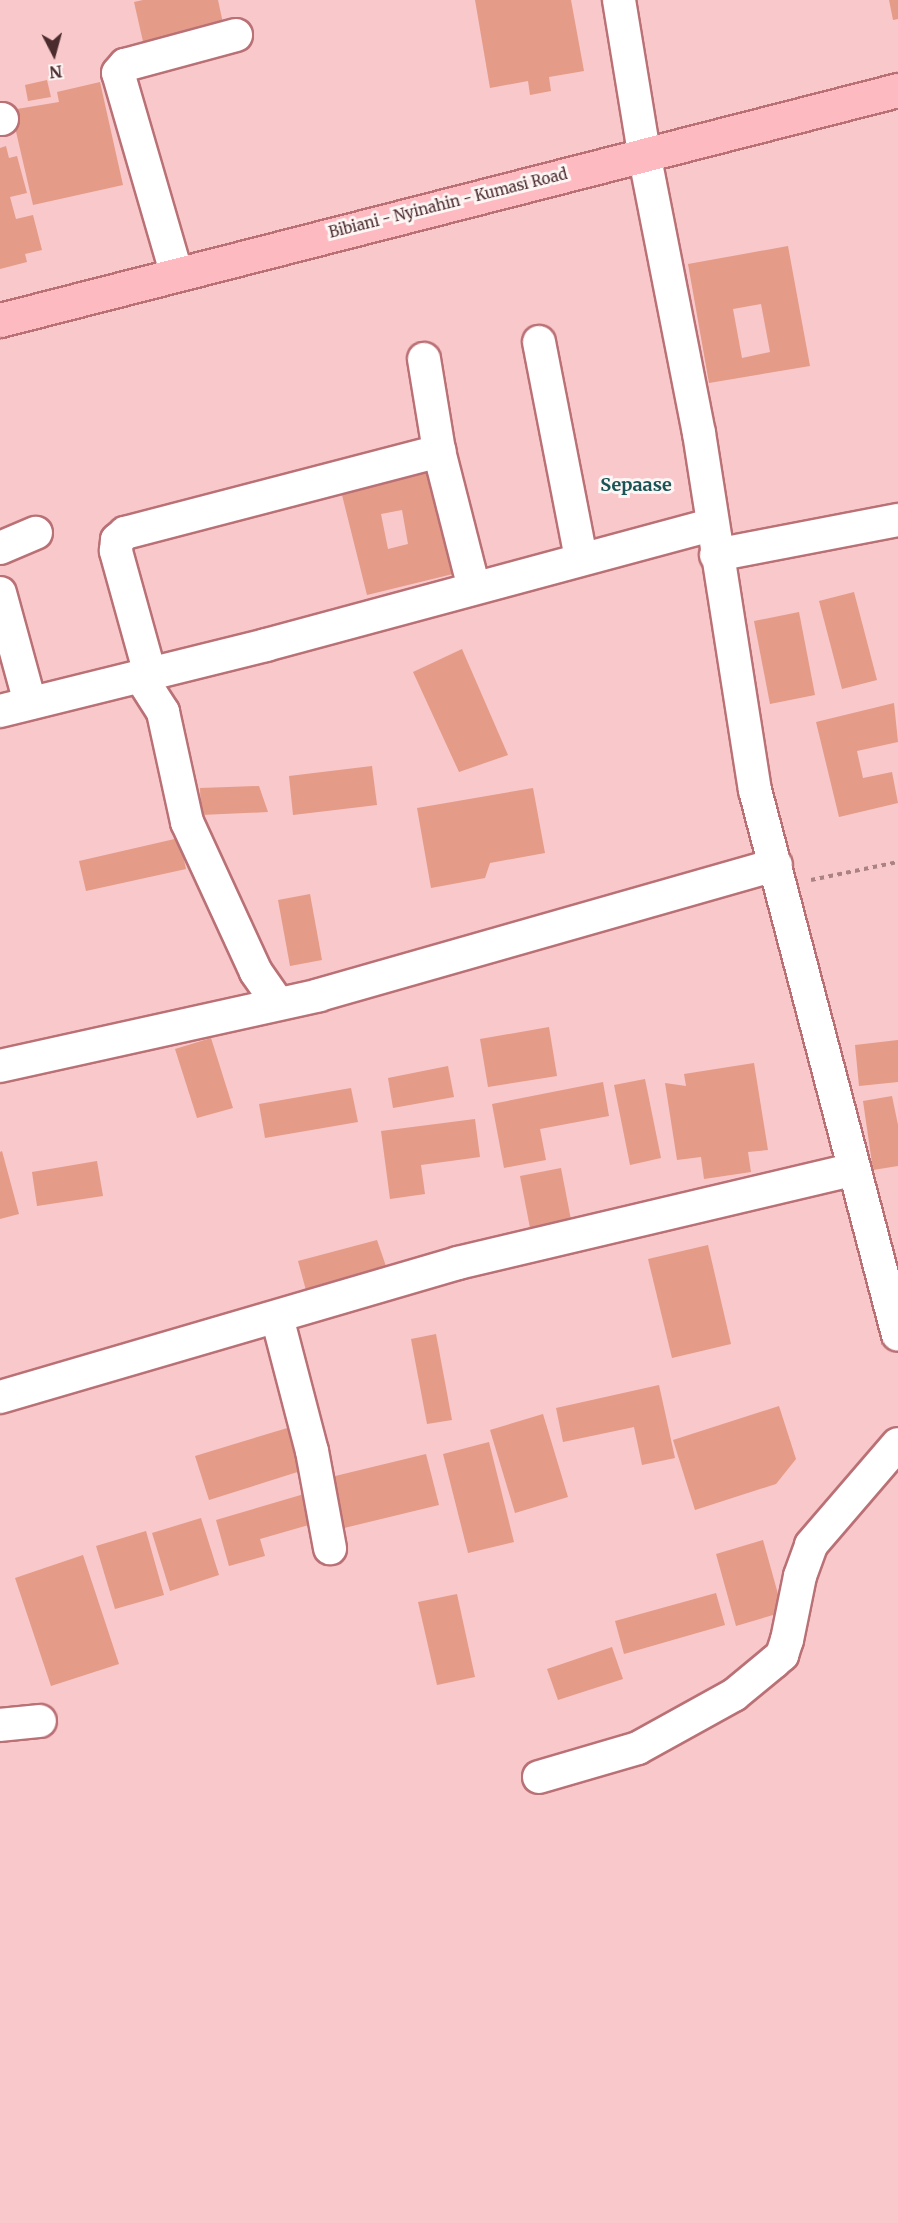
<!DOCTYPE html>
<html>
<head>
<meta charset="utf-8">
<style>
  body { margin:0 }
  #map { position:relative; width:898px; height:2223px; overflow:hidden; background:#f9c8ca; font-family:Merriweather,serif }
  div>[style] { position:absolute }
  .building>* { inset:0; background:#e49b87 }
  .path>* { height:4px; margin-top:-2px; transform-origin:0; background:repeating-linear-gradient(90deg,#aa8284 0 4.5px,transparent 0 9px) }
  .roads { filter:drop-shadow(2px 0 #ba7176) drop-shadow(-2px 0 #ba7176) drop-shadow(0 2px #ba7176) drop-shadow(0 -2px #ba7176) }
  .street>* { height:32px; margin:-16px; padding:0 16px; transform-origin:16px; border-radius:16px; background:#fff }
  .primary>* { height:33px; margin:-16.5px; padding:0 16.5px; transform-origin:16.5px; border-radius:16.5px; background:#fdbbc1 }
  span { translate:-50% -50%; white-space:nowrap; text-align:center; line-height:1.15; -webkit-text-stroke:6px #fef5f5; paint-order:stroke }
  .street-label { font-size:15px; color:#4b2c2e }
  .quarter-label { font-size:18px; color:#185455; font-weight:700 }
  .north { position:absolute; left:24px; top:24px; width:60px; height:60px; -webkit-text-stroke:4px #fef5f5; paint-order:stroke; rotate:174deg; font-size:16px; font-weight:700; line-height:24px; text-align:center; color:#4b2c2e }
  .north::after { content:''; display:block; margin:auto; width:21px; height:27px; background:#4b2c2e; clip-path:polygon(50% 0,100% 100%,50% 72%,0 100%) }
</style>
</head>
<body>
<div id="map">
  <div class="building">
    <div style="clip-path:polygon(143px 0,218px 0,224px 28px,144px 46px,134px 2px)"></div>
    <div style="clip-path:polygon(475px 0,571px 0,584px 71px,549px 77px,551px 91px,530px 95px,528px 81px,490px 88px)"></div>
    <div style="clip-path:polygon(889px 0,898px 0,898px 19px,893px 20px)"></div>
    <div style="clip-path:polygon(47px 80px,51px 97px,28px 101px,25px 85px)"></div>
    <div style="clip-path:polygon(100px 82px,123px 185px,33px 205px,11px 110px,59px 102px,57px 92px)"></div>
    <div style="clip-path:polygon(6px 146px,9px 158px,17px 156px,27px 193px,10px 197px,16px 219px,33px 215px,42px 250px,25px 254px,27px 262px,0 269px,0 148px)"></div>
    <div style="clip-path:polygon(evenodd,788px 246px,810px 366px,709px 383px,688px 264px,788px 246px,761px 304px,770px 352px,742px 358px,733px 309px,761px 304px)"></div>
    <div style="clip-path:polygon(evenodd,430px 468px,457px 573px,367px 595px,341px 491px,430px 468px,402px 510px,408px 544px,388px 549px,381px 514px,402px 510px)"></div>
    <div style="clip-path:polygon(854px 592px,877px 680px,842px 689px,819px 601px)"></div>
    <div style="clip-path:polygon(799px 612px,815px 695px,770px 704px,754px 621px)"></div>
    <div style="clip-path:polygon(462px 649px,508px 755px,459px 772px,413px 672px)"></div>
    <div style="clip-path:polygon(894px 703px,898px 742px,857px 751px,863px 778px,892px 772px,898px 803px,839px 817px,816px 722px)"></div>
    <div style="clip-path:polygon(372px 766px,377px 805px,293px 815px,289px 776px)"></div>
    <div style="clip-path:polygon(259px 786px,268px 812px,201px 815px,200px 788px)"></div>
    <div style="clip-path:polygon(533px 788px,545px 853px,490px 863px,485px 878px,431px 888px,417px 808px)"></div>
    <div style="clip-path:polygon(179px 838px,186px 869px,86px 891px,79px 861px)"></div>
    <div style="clip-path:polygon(310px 894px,322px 960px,290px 966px,278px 900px)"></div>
    <div style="clip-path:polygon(549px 1027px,557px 1076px,488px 1087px,480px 1039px)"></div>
    <div style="clip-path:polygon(211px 1038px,233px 1108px,197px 1118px,175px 1049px)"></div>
    <div style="clip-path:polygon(898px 1040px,898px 1082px,859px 1086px,855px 1045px)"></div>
    <div style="clip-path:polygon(754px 1063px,768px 1150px,748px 1152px,751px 1172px,704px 1179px,701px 1157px,677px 1160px,665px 1083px,686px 1086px,684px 1074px)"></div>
    <div style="clip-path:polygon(448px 1066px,454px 1097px,393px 1108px,388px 1078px)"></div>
    <div style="clip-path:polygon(645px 1079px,661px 1158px,630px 1165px,614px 1085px)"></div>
    <div style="clip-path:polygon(603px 1082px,609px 1116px,540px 1129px,546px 1160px,504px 1168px,492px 1104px)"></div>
    <div style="clip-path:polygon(351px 1088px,358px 1122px,265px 1138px,259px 1104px)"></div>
    <div style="clip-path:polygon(892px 1096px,898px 1125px,898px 1166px,873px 1170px,863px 1101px)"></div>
    <div style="clip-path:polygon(475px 1119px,480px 1157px,421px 1165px,425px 1194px,390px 1199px,381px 1131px)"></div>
    <div style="clip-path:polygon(2px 1151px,19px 1214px,0 1219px,0 1152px)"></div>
    <div style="clip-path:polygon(97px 1161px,103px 1196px,37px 1206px,32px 1172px)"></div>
    <div style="clip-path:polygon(561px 1168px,571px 1220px,530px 1228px,520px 1176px)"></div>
    <div style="clip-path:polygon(377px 1240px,389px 1275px,307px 1294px,298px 1261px)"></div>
    <div style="clip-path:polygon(708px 1245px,731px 1344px,672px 1358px,648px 1259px)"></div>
    <div style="clip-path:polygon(436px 1334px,452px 1420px,427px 1424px,411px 1339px)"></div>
    <div style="clip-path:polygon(659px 1385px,675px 1458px,642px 1465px,634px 1427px,563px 1442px,556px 1408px)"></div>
    <div style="clip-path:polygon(779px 1406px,796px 1459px,776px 1484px,695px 1510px,673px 1440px)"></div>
    <div style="clip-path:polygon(543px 1414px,568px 1497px,515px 1513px,490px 1430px)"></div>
    <div style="clip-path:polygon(294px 1426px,307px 1469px,209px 1500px,195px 1456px)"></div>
    <div style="clip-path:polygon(489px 1442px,514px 1542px,468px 1553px,443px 1454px)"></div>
    <div style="clip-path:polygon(426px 1454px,439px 1505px,340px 1529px,327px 1478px)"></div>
    <div style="clip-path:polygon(311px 1492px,319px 1522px,260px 1539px,265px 1556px,229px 1566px,216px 1520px)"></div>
    <div style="clip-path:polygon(201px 1518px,219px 1575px,170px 1591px,152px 1533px)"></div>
    <div style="clip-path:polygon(146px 1531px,164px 1595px,115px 1609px,96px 1546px)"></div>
    <div style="clip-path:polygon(763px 1540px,783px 1612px,736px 1626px,716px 1554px)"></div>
    <div style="clip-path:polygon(83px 1555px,119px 1664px,51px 1686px,15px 1578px)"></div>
    <div style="clip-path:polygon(716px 1593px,725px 1625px,624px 1654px,615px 1621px)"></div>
    <div style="clip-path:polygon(457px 1594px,475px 1677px,437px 1685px,418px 1602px)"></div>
    <div style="clip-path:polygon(612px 1647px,623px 1679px,558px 1700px,547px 1669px)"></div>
  </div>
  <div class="path">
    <div style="left:811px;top:880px;width:89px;rotate:-11.7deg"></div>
  </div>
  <div class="roads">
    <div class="street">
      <div style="left:619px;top:0;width:155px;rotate:80.7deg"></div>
      <div style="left:644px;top:153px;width:285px;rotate:78.9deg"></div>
      <div style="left:699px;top:433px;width:361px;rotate:81.1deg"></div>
      <div style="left:755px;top:790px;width:563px;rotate:75.3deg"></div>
      <div style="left:0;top:119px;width:2px"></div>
      <div style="left:176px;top:272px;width:207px;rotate:-106.2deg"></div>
      <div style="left:118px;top:73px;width:11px;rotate:-49deg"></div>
      <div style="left:125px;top:65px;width:115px;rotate:-15.1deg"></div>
      <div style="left:539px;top:342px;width:221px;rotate:79deg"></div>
      <div style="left:424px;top:359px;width:93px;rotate:80.7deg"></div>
      <div style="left:0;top:548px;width:39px;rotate:-23deg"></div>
      <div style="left:716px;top:555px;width:185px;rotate:-10.9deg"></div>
      <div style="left:0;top:593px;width:114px;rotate:74.7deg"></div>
      <div style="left:150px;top:674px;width:128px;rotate:-105.5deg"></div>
      <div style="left:116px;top:551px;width:11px;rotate:-85deg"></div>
      <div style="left:117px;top:540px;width:11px;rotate:-41deg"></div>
      <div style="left:125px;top:533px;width:325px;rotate:-14.6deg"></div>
      <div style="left:439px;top:451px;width:141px;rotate:75.7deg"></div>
      <div style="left:140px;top:676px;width:43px;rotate:57.4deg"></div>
      <div style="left:163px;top:712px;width:113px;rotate:77.7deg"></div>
      <div style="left:187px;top:822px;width:165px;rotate:65.3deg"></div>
      <div style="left:256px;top:972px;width:38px;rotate:55deg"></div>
      <div style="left:0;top:711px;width:274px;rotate:-13.9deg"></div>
      <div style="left:266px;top:645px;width:462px;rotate:-15.1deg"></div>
      <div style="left:0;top:1066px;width:327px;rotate:-12.5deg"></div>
      <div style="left:319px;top:995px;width:475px;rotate:-15.9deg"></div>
      <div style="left:277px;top:1317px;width:138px;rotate:75.4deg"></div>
      <div style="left:312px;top:1451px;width:99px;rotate:79.5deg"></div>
      <div style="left:0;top:1397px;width:477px;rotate:-16.3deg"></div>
      <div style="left:458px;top:1263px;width:405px;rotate:-13.3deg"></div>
      <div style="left:0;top:1725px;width:40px;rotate:-5.7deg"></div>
      <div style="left:539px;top:1777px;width:103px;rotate:-16.3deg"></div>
      <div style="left:638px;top:1748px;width:110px;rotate:-28.9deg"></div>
      <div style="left:734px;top:1695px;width:52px;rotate:-39.5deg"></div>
      <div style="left:774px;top:1662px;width:11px;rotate:-41deg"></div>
      <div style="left:782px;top:1655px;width:16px;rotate:-72deg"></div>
      <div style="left:787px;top:1640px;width:65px;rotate:-78.5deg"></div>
      <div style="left:800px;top:1576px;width:33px;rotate:-70deg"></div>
      <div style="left:811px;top:1545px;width:133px;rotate:-49.3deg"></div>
    </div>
    <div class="primary">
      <div style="left:0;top:320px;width:927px;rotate:-14.37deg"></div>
    </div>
  </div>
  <div class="street-label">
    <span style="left:448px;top:203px;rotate:-14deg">Bibiani - Nyinahin - Kumasi Road</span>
  </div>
  <div class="quarter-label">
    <span style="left:636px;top:485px">Sepaase</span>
  </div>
  <div class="north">N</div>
</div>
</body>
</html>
